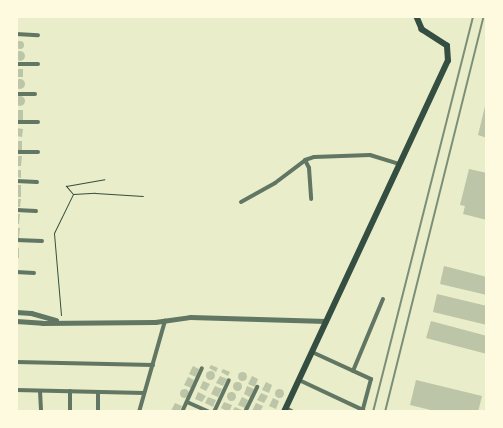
<!DOCTYPE html>
<html>
<head>
<meta charset="utf-8">
<style>
  body { margin:0 }
  #map { position:relative; width:503px; height:428px; overflow:hidden; background:#e9edc9; font-family:"Noto Sans",sans-serif }
  div>[style] { position:absolute }
  .building>* { inset:0; background:#bcc5a7 }
  .round { border-radius:50% }
  .path>* { height:1px; margin:-0.5px; padding:0 0.5px; transform-origin:0.5px; border-radius:0.5px; background:#344e41 }
  .minor>* { height:4px; margin:-2px; padding:0 2px; transform-origin:2px; border-radius:2px; background:#617663 }
  .tertiary>* { height:5px; margin:-2.5px; padding:0 2.5px; transform-origin:2.5px; border-radius:2.5px; background:#617663 }
  .secondary>* { height:5.5px; margin:-2.75px; padding:0 2.75px; transform-origin:2.75px; border-radius:2.75px; background:#344e41 }
  .rail>* { height:2px; margin:-1px; padding:0 1px; transform-origin:1px; border-radius:1px; background:#7c8e77 }
  span { translate:-50% -50%; white-space:nowrap; text-align:center; line-height:1.15; -webkit-text-stroke:5px #fefae0; paint-order:stroke }
  .frame { position:absolute; inset:0; border:18px solid #fefae0; pointer-events:none }
</style>
</head>
<body>
<div id="map">
  <div class="building">
    <div class="round" style="left:16px;top:41px;width:8px;height:8px"></div>
    <div class="round" style="left:15px;top:51px;width:10px;height:10px"></div>
    <div style="clip-path:polygon(16px 69px,23px 69px,23px 77px,16px 77px)"></div>
    <div class="round" style="left:15px;top:79px;width:10px;height:10px"></div>
    <div class="round" style="left:15px;top:96px;width:10px;height:10px"></div>
    <div style="clip-path:polygon(486px 102px,487px 102px,487px 138px,478px 135px)"></div>
    <div style="clip-path:polygon(16px 110px,23px 110px,23px 121px,16px 120px)"></div>
    <div style="clip-path:polygon(16px 128px,23px 129px,22px 137px,16px 136px)"></div>
    <div style="clip-path:polygon(16px 141px,22px 141px,22px 151px,16px 151px)"></div>
    <div style="clip-path:polygon(16px 156px,22px 156px,21px 166px,16px 166px)"></div>
    <div style="clip-path:polygon(469px 169px,487px 173px,487px 220px,463px 214px,465px 206px,460px 205px)"></div>
    <div style="clip-path:polygon(16px 170px,21px 170px,21px 178px,16px 177px)"></div>
    <div style="clip-path:polygon(16px 185px,21px 185px,21px 197px,16px 197px)"></div>
    <div style="clip-path:polygon(16px 199px,21px 199px,20px 207px,16px 207px)"></div>
    <div style="clip-path:polygon(16px 214px,20px 214px,19px 224px,16px 224px)"></div>
    <div style="clip-path:polygon(16px 228px,20px 228px,19px 238px,16px 238px)"></div>
    <div style="clip-path:polygon(16px 248px,19px 248px,19px 258px,16px 258px)"></div>
    <div style="clip-path:polygon(444px 266px,487px 277px,487px 295px,440px 284px)"></div>
    <div style="clip-path:polygon(437px 294px,487px 306px,487px 325px,433px 312px)"></div>
    <div style="clip-path:polygon(431px 321px,487px 336px,487px 354px,426px 338px)"></div>
    <div style="clip-path:polygon(211px 365px,218px 368px,216px 372px,209px 368px)"></div>
    <div style="clip-path:polygon(193px 366px,199px 369px,196px 377px,189px 374px)"></div>
    <div style="clip-path:polygon(223px 369px,230px 372px,228px 376px,221px 372px)"></div>
    <div class="round" style="left:205.5px;top:370.5px;width:9px;height:9px"></div>
    <div class="round" style="left:237.5px;top:371.5px;width:9px;height:9px"></div>
    <div style="clip-path:polygon(220px 376px,227px 379px,223px 386px,216px 383px)"></div>
    <div style="clip-path:polygon(252px 376px,258px 379px,255px 387px,248px 384px)"></div>
    <div style="clip-path:polygon(188px 377px,194px 380px,191px 388px,184px 385px)"></div>
    <div style="clip-path:polygon(416px 380px,482px 396px,478px 412px,439px 412px,410px 405px)"></div>
    <div style="clip-path:polygon(203px 381px,210px 384px,206px 391px,200px 388px)"></div>
    <div class="round" style="left:232.5px;top:381.5px;width:9px;height:9px"></div>
    <div style="clip-path:polygon(266px 382px,272px 385px,269px 393px,262px 390px)"></div>
    <div style="clip-path:polygon(215px 386px,222px 389px,218px 397px,211px 394px)"></div>
    <div style="clip-path:polygon(247px 386px,254px 389px,250px 397px,244px 394px)"></div>
    <div class="round" style="left:274.5px;top:388.5px;width:9px;height:9px"></div>
    <div class="round" style="left:179.5px;top:388.5px;width:9px;height:9px"></div>
    <div class="round" style="left:226.5px;top:391.5px;width:9px;height:9px"></div>
    <div style="clip-path:polygon(198px 392px,206px 396px,202px 402px,195px 399px)"></div>
    <div style="clip-path:polygon(261px 393px,268px 396px,264px 403px,257px 400px)"></div>
    <div style="clip-path:polygon(208px 397px,216px 400px,213px 407px,205px 403px)"></div>
    <div style="clip-path:polygon(242px 397px,248px 400px,245px 408px,238px 405px)"></div>
    <div style="clip-path:polygon(273px 398px,279px 401px,276px 409px,269px 406px)"></div>
    <div style="clip-path:polygon(224px 402px,232px 405px,229px 412px,221px 408px)"></div>
    <div style="clip-path:polygon(175px 403px,182px 406px,179px 412px,171px 411px)"></div>
    <div style="clip-path:polygon(256px 403px,263px 406px,260px 412px,252px 411px)"></div>
    <div style="clip-path:polygon(235px 407px,242px 410px,242px 412px,232px 412px)"></div>
  </div>
  <div class="path">
    <div style="left:73px;top:194px;width:22px;rotate:-3deg"></div>
    <div style="left:95px;top:193px;width:48px;rotate:3.6deg"></div>
    <div style="left:61px;top:315px;width:82px;rotate:-94.9deg"></div>
    <div style="left:54px;top:233px;width:43px;rotate:-64deg"></div>
    <div style="left:73px;top:194px;width:11px;rotate:-131deg"></div>
    <div style="left:66px;top:186px;width:39px;rotate:-10deg"></div>
  </div>
  <div class="minor">
    <div style="left:16px;top:34px;width:22px;rotate:3deg"></div>
    <div style="left:16px;top:64px;width:22px"></div>
    <div style="left:16px;top:94px;width:19px"></div>
    <div style="left:16px;top:122px;width:22px"></div>
    <div style="left:16px;top:152px;width:22px"></div>
    <div style="left:305px;top:160px;width:9px;rotate:63deg"></div>
    <div style="left:309px;top:168px;width:31px;rotate:86deg"></div>
    <div style="left:16px;top:181px;width:21px;rotate:3deg"></div>
    <div style="left:241px;top:202px;width:39px;rotate:-29deg"></div>
    <div style="left:275px;top:183px;width:38px;rotate:-37deg"></div>
    <div style="left:305px;top:160px;width:9px;rotate:-18deg"></div>
    <div style="left:314px;top:157px;width:56px;rotate:-2deg"></div>
    <div style="left:370px;top:155px;width:31px;rotate:17deg"></div>
    <div style="left:16px;top:210px;width:20px;rotate:3deg"></div>
    <div style="left:16px;top:240px;width:26px;rotate:2deg"></div>
    <div style="left:16px;top:272px;width:18px;rotate:3deg"></div>
    <div style="left:312px;top:352px;width:65px;rotate:24.6deg"></div>
    <div style="left:371px;top:379px;width:34px;rotate:105deg"></div>
    <div style="left:16px;top:362px;width:137px;rotate:1.3deg"></div>
    <div style="left:353px;top:371px;width:78px;rotate:-67.4deg"></div>
    <div style="left:299px;top:380px;width:71px;rotate:25.1deg"></div>
    <div style="left:16px;top:390px;width:128px;rotate:1.3deg"></div>
    <div style="left:40px;top:391px;width:21px;rotate:87deg"></div>
    <div style="left:70px;top:391px;width:21px;rotate:90deg"></div>
    <div style="left:98px;top:392px;width:20px;rotate:90deg"></div>
    <div style="left:187px;top:402px;width:24px;rotate:24deg"></div>
    <div style="left:286px;top:408px;width:8px;rotate:30deg"></div>
    <div style="left:139px;top:412px;width:95px;rotate:-74.1deg"></div>
    <div style="left:182px;top:412px;width:48px;rotate:-65.6deg"></div>
    <div style="left:214px;top:412px;width:35px;rotate:-65deg"></div>
    <div style="left:245px;top:412px;width:28px;rotate:-64deg"></div>
  </div>
  <div class="tertiary">
    <div style="left:16px;top:312px;width:15px;rotate:4deg"></div>
    <div style="left:31px;top:313px;width:26px;rotate:16deg"></div>
    <div style="left:16px;top:321px;width:26px;rotate:4deg"></div>
    <div style="left:42px;top:323px;width:113px;rotate:-0.5deg"></div>
    <div style="left:155px;top:322px;width:35px;rotate:-8deg"></div>
    <div style="left:190px;top:317px;width:136px;rotate:1.7deg"></div>
  </div>
  <div class="secondary">
    <div style="left:284px;top:412px;width:387px;rotate:-65deg"></div>
    <div style="left:448px;top:61px;width:15px;rotate:-94deg"></div>
    <div style="left:447px;top:46px;width:30px;rotate:-147deg"></div>
    <div style="left:422px;top:30px;width:15px;rotate:-113deg"></div>
  </div>
  <div class="rail">
    <div style="left:373px;top:412px;width:408px;rotate:-75.8deg"></div>
    <div style="left:385px;top:412px;width:408px;rotate:-76deg"></div>
  </div>
  <div class="frame"></div>
</div>
</body>
</html>
